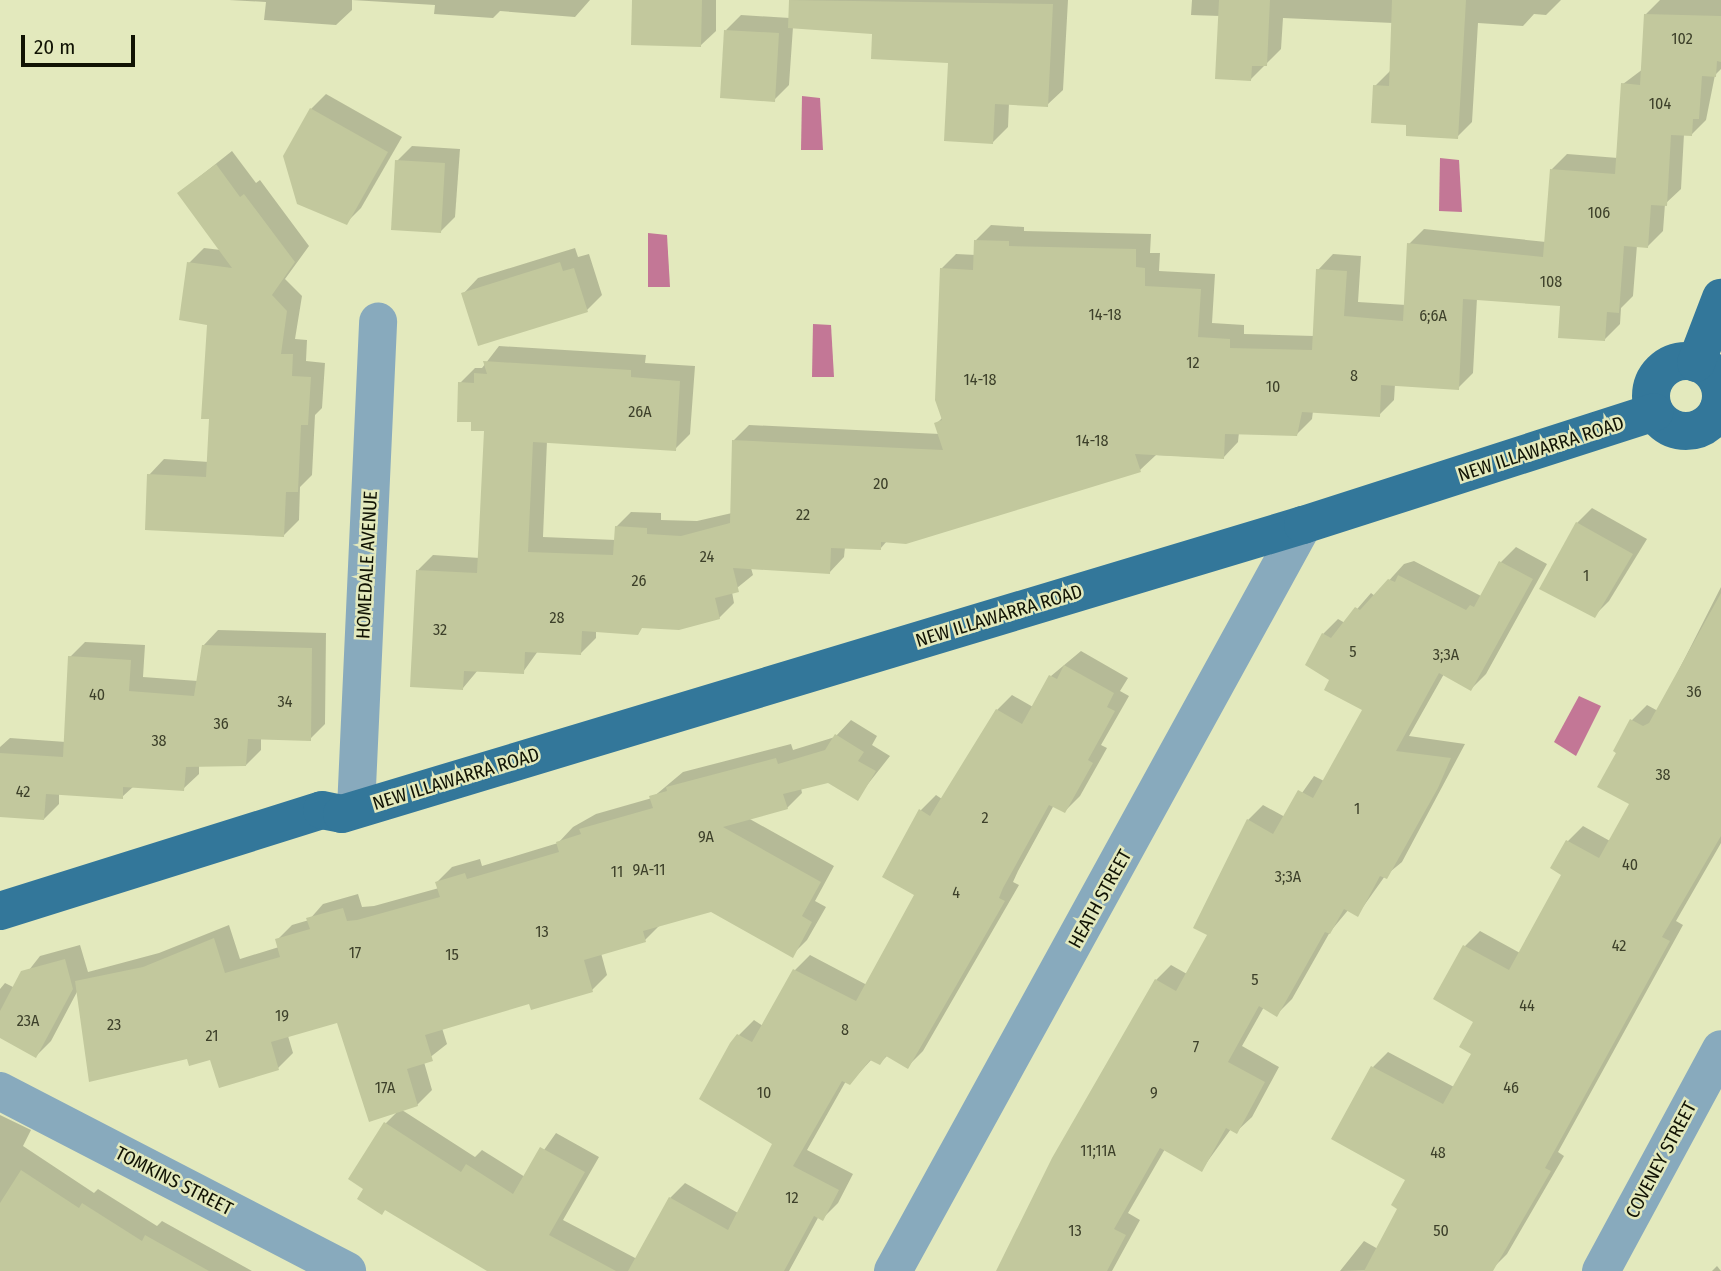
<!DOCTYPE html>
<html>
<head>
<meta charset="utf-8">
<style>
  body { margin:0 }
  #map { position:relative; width:1721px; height:1271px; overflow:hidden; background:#e3e9bd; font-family:"Fira Sans Condensed",sans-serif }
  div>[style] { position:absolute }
  .water>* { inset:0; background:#c37796 }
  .shadow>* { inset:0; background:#0003 }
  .building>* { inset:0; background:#c2c89d }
  .minor>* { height:38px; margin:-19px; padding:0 19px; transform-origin:19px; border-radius:19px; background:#88aabd }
  .major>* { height:38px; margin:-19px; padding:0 19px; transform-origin:19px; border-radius:19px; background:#33779a }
  .major>.ring { margin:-19px; padding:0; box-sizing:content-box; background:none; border:38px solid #33779a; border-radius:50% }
  span { translate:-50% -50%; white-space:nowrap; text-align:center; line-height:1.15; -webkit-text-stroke:5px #e3e9bd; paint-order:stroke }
  .number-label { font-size:16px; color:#3d402a }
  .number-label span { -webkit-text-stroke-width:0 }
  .street-label { font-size:19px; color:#111304 }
  .scale { position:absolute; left:21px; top:35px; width:114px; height:32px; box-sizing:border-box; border:4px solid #111304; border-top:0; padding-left:9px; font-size:21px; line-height:24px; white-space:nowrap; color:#111304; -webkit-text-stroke:5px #e3e9bd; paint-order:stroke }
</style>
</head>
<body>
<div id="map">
  <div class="water">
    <div style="clip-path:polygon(802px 96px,820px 98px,823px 150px,801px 150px)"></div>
    <div style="clip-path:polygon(1440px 158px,1459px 160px,1462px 212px,1439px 211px)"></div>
    <div style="clip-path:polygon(648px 233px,667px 235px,670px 287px,648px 287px)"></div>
    <div style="clip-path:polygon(813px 324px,831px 325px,834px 377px,812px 377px)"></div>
    <div style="clip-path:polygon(1579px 696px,1601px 706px,1576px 756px,1554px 742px)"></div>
  </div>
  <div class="shadow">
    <div style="clip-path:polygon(229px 0,590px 0,575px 17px,500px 11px,493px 18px,434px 14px,435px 5px,352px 0,352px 10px,336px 25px,264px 20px,266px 2px)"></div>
    <div style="clip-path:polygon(634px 0,716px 0,716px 31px,700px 46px)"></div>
    <div style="clip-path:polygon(791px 0,1068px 0,1063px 90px,1047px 105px,1009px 103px,1008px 127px,993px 142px,950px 61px,874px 32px,793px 27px,789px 85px,774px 100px,726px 30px,741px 15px,790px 18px)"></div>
    <div style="clip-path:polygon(1192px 0,1561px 0,1546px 15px,1534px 14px,1523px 26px,1478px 23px,1472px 122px,1457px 137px,1408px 124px,1375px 86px,1390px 71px,1393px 23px,1283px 18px,1281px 49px,1251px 79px,1220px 16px,1191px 15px)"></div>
    <div style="clip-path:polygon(1660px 0,1721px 0,1721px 69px,1715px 75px,1706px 120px,1691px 135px,1684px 134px,1681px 189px,1665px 204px,1663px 231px,1648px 246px,1637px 245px,1633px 296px,1621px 308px,1620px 324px,1605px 339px,1562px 305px,1477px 298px,1473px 373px,1458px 388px,1395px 384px,1394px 400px,1379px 415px,1313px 411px,1312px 419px,1297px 434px,1239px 432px,1238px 442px,1223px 458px,1156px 455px,1140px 470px,905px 542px,887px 541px,880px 549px,845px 547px,844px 557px,829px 573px,751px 568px,753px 575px,732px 592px,734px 603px,719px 618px,596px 630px,596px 638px,581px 653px,538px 651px,523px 672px,478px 670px,463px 688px,418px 570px,433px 555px,480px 558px,486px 429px,473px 420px,460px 383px,475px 368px,482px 368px,499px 346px,646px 355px,645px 363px,695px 366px,690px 434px,675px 449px,547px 441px,543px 537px,616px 540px,616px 527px,631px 512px,661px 513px,661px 520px,697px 521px,732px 513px,734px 440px,749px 425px,940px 434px,936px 424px,943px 417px,941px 269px,956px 254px,976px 255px,976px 240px,991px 225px,1024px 227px,1024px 231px,1151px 234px,1150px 253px,1160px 253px,1159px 271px,1215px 274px,1212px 323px,1244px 325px,1244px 334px,1314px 336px,1318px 270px,1333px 254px,1361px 256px,1358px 302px,1406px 305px,1409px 244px,1424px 229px,1546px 242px,1552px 169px,1567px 154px,1618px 158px,1623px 84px,1643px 69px,1646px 14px)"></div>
    <div style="clip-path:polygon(326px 94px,402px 137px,361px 208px,346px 223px,311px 109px)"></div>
    <div style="clip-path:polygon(412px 146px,460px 149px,455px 217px,440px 232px,397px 161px)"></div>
    <div style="clip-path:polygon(232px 151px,256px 183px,260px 180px,309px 246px,285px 279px,302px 296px,295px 339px,307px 340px,306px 361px,325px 363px,322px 408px,315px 415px,312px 475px,300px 487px,299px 520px,284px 535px,149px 475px,164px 459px,209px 462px,209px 323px,189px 263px,204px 248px,221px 250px,179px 193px)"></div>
    <div style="clip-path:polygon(575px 248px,578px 257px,589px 254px,602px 295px,587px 310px,463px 294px,478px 278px)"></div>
    <div style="clip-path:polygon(1592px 508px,1647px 539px,1609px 601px,1594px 616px,1577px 523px)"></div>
    <div style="clip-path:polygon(1516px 547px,1547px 564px,1486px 674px,1471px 689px,1444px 674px,1409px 736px,1465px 744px,1402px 862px,1385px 876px,1358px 914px,1349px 909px,1330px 932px,1292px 999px,1277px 1014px,1264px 1007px,1242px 1046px,1279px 1067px,1252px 1117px,1236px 1132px,1231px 1129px,1202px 1169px,1165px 1149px,1128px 1213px,1140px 1220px,1112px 1271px,998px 1271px,1156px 980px,1171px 965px,1187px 974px,1209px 935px,1248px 820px,1263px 805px,1285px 817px,1314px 776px,1324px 781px,1364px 709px,1331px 680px,1323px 634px,1338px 619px,1345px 623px,1371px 593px,1375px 596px,1404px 564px,1414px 561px,1481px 596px,1501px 562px)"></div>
    <div style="clip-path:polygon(1721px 587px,1721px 843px,1676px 921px,1683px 925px,1558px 1152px,1564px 1156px,1507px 1254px,1492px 1269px,1340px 1271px,1364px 1241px,1378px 1249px,1399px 1209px,1408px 1179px,1373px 1067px,1388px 1052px,1454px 1087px,1473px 1053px,1476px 1021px,1465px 946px,1480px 931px,1520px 953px,1564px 874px,1568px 841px,1583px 826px,1610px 841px,1631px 804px,1615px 750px,1632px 720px,1647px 705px,1658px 711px)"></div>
    <div style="clip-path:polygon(218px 630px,326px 633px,325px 724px,310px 739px,261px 737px,261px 750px,246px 765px,199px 765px,199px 774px,183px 789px,134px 786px,122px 797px,59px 793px,59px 804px,44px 819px,0 816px,0 747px,10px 738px,66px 742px,70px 657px,85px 642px,145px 645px,143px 677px,198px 681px,203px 646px)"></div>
    <div style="clip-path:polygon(1081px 651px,1128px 678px,1120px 691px,1129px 696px,1101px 745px,1107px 748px,1080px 796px,1065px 811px,1054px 805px,1018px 871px,1013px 882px,1019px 885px,923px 1051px,908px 1066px,888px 1055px,880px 1063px,872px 1059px,850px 1083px,846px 1081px,807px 1150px,853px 1174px,838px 1203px,823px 1218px,819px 1216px,789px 1271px,491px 1271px,366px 1189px,386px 1123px,398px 1111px,338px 1021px,288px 1036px,293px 1053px,278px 1068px,211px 1058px,78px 990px,51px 1041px,36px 1056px,0 1036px,0 989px,5px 983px,15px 988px,40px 956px,80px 945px,88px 972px,159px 953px,229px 925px,240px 959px,279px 947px,277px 940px,292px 925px,309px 920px,323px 904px,358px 894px,362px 907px,374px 906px,439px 888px,437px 882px,452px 867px,480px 859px,482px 866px,558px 843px,573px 827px,596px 814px,652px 798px,683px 772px,791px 744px,793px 750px,835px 737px,851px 720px,877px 736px,872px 745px,890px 756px,857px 798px,828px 781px,801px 788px,802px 793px,787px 808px,748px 818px,834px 866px,815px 901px,826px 907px,807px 940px,792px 955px,711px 910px,661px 924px,645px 940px,601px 953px,607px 975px,592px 990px,531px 1001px,442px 1028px,447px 1044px,424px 1062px,432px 1090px,417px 1105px,402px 1110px,475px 1157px,482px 1150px,525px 1177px,556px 1133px,599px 1157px,563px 1220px,637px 1259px,670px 1198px,685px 1183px,738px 1213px,774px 1144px,739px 1035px,754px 1020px,763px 1026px,795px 970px,810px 955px,867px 985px,917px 894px,921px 810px,936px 795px,942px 799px,997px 710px,1012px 695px,1033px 707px,1051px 676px)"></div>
    <div style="clip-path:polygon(0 1115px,31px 1130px,23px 1146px,94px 1193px,98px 1189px,157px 1226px,162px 1221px,252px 1271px,0 1271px)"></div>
    <div style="clip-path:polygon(1717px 1266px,1721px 1271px,1712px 1271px)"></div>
  </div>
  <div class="building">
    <div style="clip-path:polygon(632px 0,702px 0,701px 47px,631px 45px)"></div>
    <div style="clip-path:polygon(789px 0,1053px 4px,1048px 107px,995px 104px,993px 144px,944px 141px,948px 63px,871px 59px,872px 34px,788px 28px)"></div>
    <div style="clip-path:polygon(1219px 0,1270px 0,1267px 66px,1252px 66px,1251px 81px,1215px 79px)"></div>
    <div style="clip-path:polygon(1392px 0,1466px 0,1458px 139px,1406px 136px,1406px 125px,1371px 123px,1373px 85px,1389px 86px)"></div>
    <div style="clip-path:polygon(1644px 14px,1721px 16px,1721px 62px,1717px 61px,1716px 77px,1702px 76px,1699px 119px,1693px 119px,1692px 136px,1671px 135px,1667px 206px,1651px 205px,1648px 248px,1624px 246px,1619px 313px,1607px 312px,1605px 341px,1558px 338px,1560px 306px,1463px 299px,1459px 390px,1381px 385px,1380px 417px,1302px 412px,1297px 436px,1225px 434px,1224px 459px,1135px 454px,1141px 472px,906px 544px,881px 542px,881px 550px,831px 548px,830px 574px,733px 568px,739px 592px,715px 598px,720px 619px,679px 630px,642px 628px,638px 635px,582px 631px,581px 655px,525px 652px,524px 674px,464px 671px,463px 690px,410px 687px,416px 570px,477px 573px,484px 431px,471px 431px,471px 422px,457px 422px,458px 382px,474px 383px,474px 373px,487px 374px,483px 361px,631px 370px,631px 377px,680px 381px,676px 451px,533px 442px,528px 552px,613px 555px,615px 526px,647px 528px,647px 534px,681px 536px,730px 523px,732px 440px,943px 450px,934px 423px,942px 420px,935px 400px,940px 268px,973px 270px,974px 240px,1009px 241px,1009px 246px,1136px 249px,1136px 267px,1145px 268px,1145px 286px,1201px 289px,1198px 337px,1230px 339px,1230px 348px,1312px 350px,1316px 269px,1347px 271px,1344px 316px,1403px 321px,1407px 243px,1543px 257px,1550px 169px,1615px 174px,1621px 83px,1640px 85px)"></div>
    <div style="clip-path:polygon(724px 30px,779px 33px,775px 102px,720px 98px)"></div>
    <div style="clip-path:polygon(310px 108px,388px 152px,347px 225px,297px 204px,283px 156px)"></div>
    <div style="clip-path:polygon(395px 160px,445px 163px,441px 233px,391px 230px)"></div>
    <div style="clip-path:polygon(216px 164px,240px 197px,244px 194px,295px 262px,272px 295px,287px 311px,281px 354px,293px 354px,292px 376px,311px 377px,308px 425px,301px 425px,298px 492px,286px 492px,284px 537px,145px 530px,147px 474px,206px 477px,209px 419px,201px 419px,207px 325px,179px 320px,187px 262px,232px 268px,177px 193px)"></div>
    <div style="clip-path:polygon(560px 262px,563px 271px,574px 268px,588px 312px,478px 346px,461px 293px)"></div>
    <div style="clip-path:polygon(1576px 522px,1633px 554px,1595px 618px,1539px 589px)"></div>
    <div style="clip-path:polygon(1499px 561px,1533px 579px,1471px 691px,1439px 673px,1396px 751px,1451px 758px,1438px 788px,1387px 879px,1380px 876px,1358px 917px,1344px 909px,1330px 934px,1325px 932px,1277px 1017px,1259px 1006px,1228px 1062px,1265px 1082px,1237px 1134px,1226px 1128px,1202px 1172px,1160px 1148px,1114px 1229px,1126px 1235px,1107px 1271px,996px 1271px,1052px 1158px,1155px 979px,1176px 991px,1207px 935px,1193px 928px,1247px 819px,1273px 834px,1298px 790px,1313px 798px,1362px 710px,1324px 690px,1329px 680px,1305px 665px,1322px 633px,1331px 638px,1355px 607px,1360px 610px,1388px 579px,1395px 582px,1398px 575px,1466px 610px,1470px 605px,1474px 607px)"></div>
    <div style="clip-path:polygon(1721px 593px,1721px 836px,1662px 937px,1670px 941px,1545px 1168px,1551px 1171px,1493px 1271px,1364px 1271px,1397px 1209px,1391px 1205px,1405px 1180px,1331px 1139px,1371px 1066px,1443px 1104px,1471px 1054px,1459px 1047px,1473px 1022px,1433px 999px,1463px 945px,1509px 970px,1561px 875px,1550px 868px,1566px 840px,1599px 858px,1629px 804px,1597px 787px,1616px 753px,1613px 751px,1630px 719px,1643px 726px,1649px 723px)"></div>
    <div style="clip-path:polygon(202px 645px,312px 648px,311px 741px,248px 739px,246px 766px,186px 767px,184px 791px,123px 787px,123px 799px,46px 794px,44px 820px,0 817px,0 753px,63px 757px,68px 656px,131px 660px,129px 691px,194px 696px)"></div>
    <div style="clip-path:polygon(1064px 665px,1114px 693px,1107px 707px,1115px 711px,1088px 760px,1093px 763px,1065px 813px,1049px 805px,1003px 888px,999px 898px,1005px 901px,908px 1069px,886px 1056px,880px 1065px,870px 1060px,850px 1085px,842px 1081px,793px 1166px,839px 1190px,823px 1221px,814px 1216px,784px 1271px,628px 1271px,669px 1197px,728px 1230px,772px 1144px,699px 1099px,730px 1043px,737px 1034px,752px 1042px,793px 969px,856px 1001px,914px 895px,882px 877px,919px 809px,930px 816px,996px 709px,1022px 724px,1049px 675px,1057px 679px)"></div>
    <div style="clip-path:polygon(835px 734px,864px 752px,858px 761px,876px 771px,858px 801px,828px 783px,783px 794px,788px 809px,723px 827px,821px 882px,802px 916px,812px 922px,793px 958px,711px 912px,643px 931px,646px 942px,584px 960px,593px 992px,531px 1010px,529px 1004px,425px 1035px,433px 1061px,407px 1069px,418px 1106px,369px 1122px,337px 1023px,271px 1042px,279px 1070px,219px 1088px,210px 1060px,189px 1066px,187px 1059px,89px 1082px,75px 981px,143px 967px,214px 938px,225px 973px,280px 957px,275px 939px,310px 929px,306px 918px,343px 908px,347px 921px,357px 920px,440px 897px,435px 882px,465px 873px,467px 879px,559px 852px,556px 842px,581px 834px,579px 829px,653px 808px,649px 796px,667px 791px,666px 787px,776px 758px,778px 764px,825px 750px)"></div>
    <div style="clip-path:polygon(65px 959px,73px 989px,36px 1058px,0 1038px,0 1011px,21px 971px)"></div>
    <div style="clip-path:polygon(384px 1122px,461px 1172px,466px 1164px,513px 1194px,540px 1147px,585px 1172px,549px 1235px,616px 1271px,487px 1271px,385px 1210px,382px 1215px,357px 1199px,363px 1189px,348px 1179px)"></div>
    <div style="clip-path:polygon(21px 1170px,79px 1208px,82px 1203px,142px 1241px,145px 1235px,209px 1271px,0 1271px,0 1203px)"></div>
  </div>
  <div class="minor">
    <div style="left:1719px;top:408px;width:2px;rotate:27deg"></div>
    <div style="left:356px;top:809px;width:488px;rotate:-87.4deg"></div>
    <div style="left:0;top:1091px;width:391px;rotate:27.4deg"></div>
    <div style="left:893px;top:1271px;width:851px;rotate:-61.21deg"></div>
    <div style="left:1601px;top:1271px;width:252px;rotate:-61.6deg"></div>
  </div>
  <div class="major">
    <div class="ring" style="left:1651px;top:361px;width:32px;height:32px"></div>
    <div style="left:1696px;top:363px;width:70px;rotate:-69deg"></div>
    <div style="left:0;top:911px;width:337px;rotate:-17.4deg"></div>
    <div style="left:322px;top:810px;width:20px;rotate:11deg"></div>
    <div style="left:342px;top:814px;width:1004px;rotate:-16.74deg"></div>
    <div style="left:1303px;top:525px;width:369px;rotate:-17.8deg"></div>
  </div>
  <div class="number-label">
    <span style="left:1682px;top:39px">102</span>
    <span style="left:1660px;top:104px">104</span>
    <span style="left:1599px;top:213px">106</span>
    <span style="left:1551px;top:282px">108</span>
    <span style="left:1105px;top:315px">14-18</span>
    <span style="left:1433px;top:316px">6;6A</span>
    <span style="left:1193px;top:363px">12</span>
    <span style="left:1354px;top:376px">8</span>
    <span style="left:980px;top:380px">14-18</span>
    <span style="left:1273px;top:387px">10</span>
    <span style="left:640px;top:412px">26A</span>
    <span style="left:1092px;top:441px">14-18</span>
    <span style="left:881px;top:484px">20</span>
    <span style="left:803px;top:515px">22</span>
    <span style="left:707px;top:557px">24</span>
    <span style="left:1586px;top:576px">1</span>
    <span style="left:639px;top:581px">26</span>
    <span style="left:557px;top:618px">28</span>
    <span style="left:440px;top:630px">32</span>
    <span style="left:1353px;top:652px">5</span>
    <span style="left:1446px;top:655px">3;3A</span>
    <span style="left:1694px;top:692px">36</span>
    <span style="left:97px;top:695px">40</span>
    <span style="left:285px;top:702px">34</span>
    <span style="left:221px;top:724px">36</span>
    <span style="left:159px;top:741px">38</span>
    <span style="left:1663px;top:775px">38</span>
    <span style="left:23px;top:792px">42</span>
    <span style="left:1357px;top:809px">1</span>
    <span style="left:985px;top:818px">2</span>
    <span style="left:706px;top:837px">9A</span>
    <span style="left:1630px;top:865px">40</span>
    <span style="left:649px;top:870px">9A-11</span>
    <span style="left:617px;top:872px">11</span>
    <span style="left:1288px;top:877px">3;3A</span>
    <span style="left:956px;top:893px">4</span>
    <span style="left:542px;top:932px">13</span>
    <span style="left:1619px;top:946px">42</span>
    <span style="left:355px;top:953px">17</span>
    <span style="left:452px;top:955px">15</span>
    <span style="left:1255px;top:980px">5</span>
    <span style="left:1527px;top:1006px">44</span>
    <span style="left:282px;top:1016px">19</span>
    <span style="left:28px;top:1021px">23A</span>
    <span style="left:114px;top:1025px">23</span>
    <span style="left:845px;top:1030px">8</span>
    <span style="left:212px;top:1036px">21</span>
    <span style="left:1196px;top:1047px">7</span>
    <span style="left:385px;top:1088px">17A</span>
    <span style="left:1511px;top:1088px">46</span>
    <span style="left:764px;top:1093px">10</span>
    <span style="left:1154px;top:1093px">9</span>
    <span style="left:1098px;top:1151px">11;11A</span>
    <span style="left:1438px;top:1153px">48</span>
    <span style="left:792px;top:1198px">12</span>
    <span style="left:1075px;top:1231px">13</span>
    <span style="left:1441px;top:1231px">50</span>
  </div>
  <div class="street-label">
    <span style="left:1541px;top:449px;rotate:-18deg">NEW ILLAWARRA ROAD</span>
    <span style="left:367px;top:565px;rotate:-87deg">HOMEDALE AVENUE</span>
    <span style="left:999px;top:616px;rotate:-17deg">NEW ILLAWARRA ROAD</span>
    <span style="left:456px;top:779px;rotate:-17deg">NEW ILLAWARRA ROAD</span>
    <span style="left:1100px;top:899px;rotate:-61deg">HEATH STREET</span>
    <span style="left:1661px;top:1160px;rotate:-62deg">COVENEY STREET</span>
    <span style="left:174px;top:1181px;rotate:27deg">TOMKINS STREET</span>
  </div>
  <div class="scale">20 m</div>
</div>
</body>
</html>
